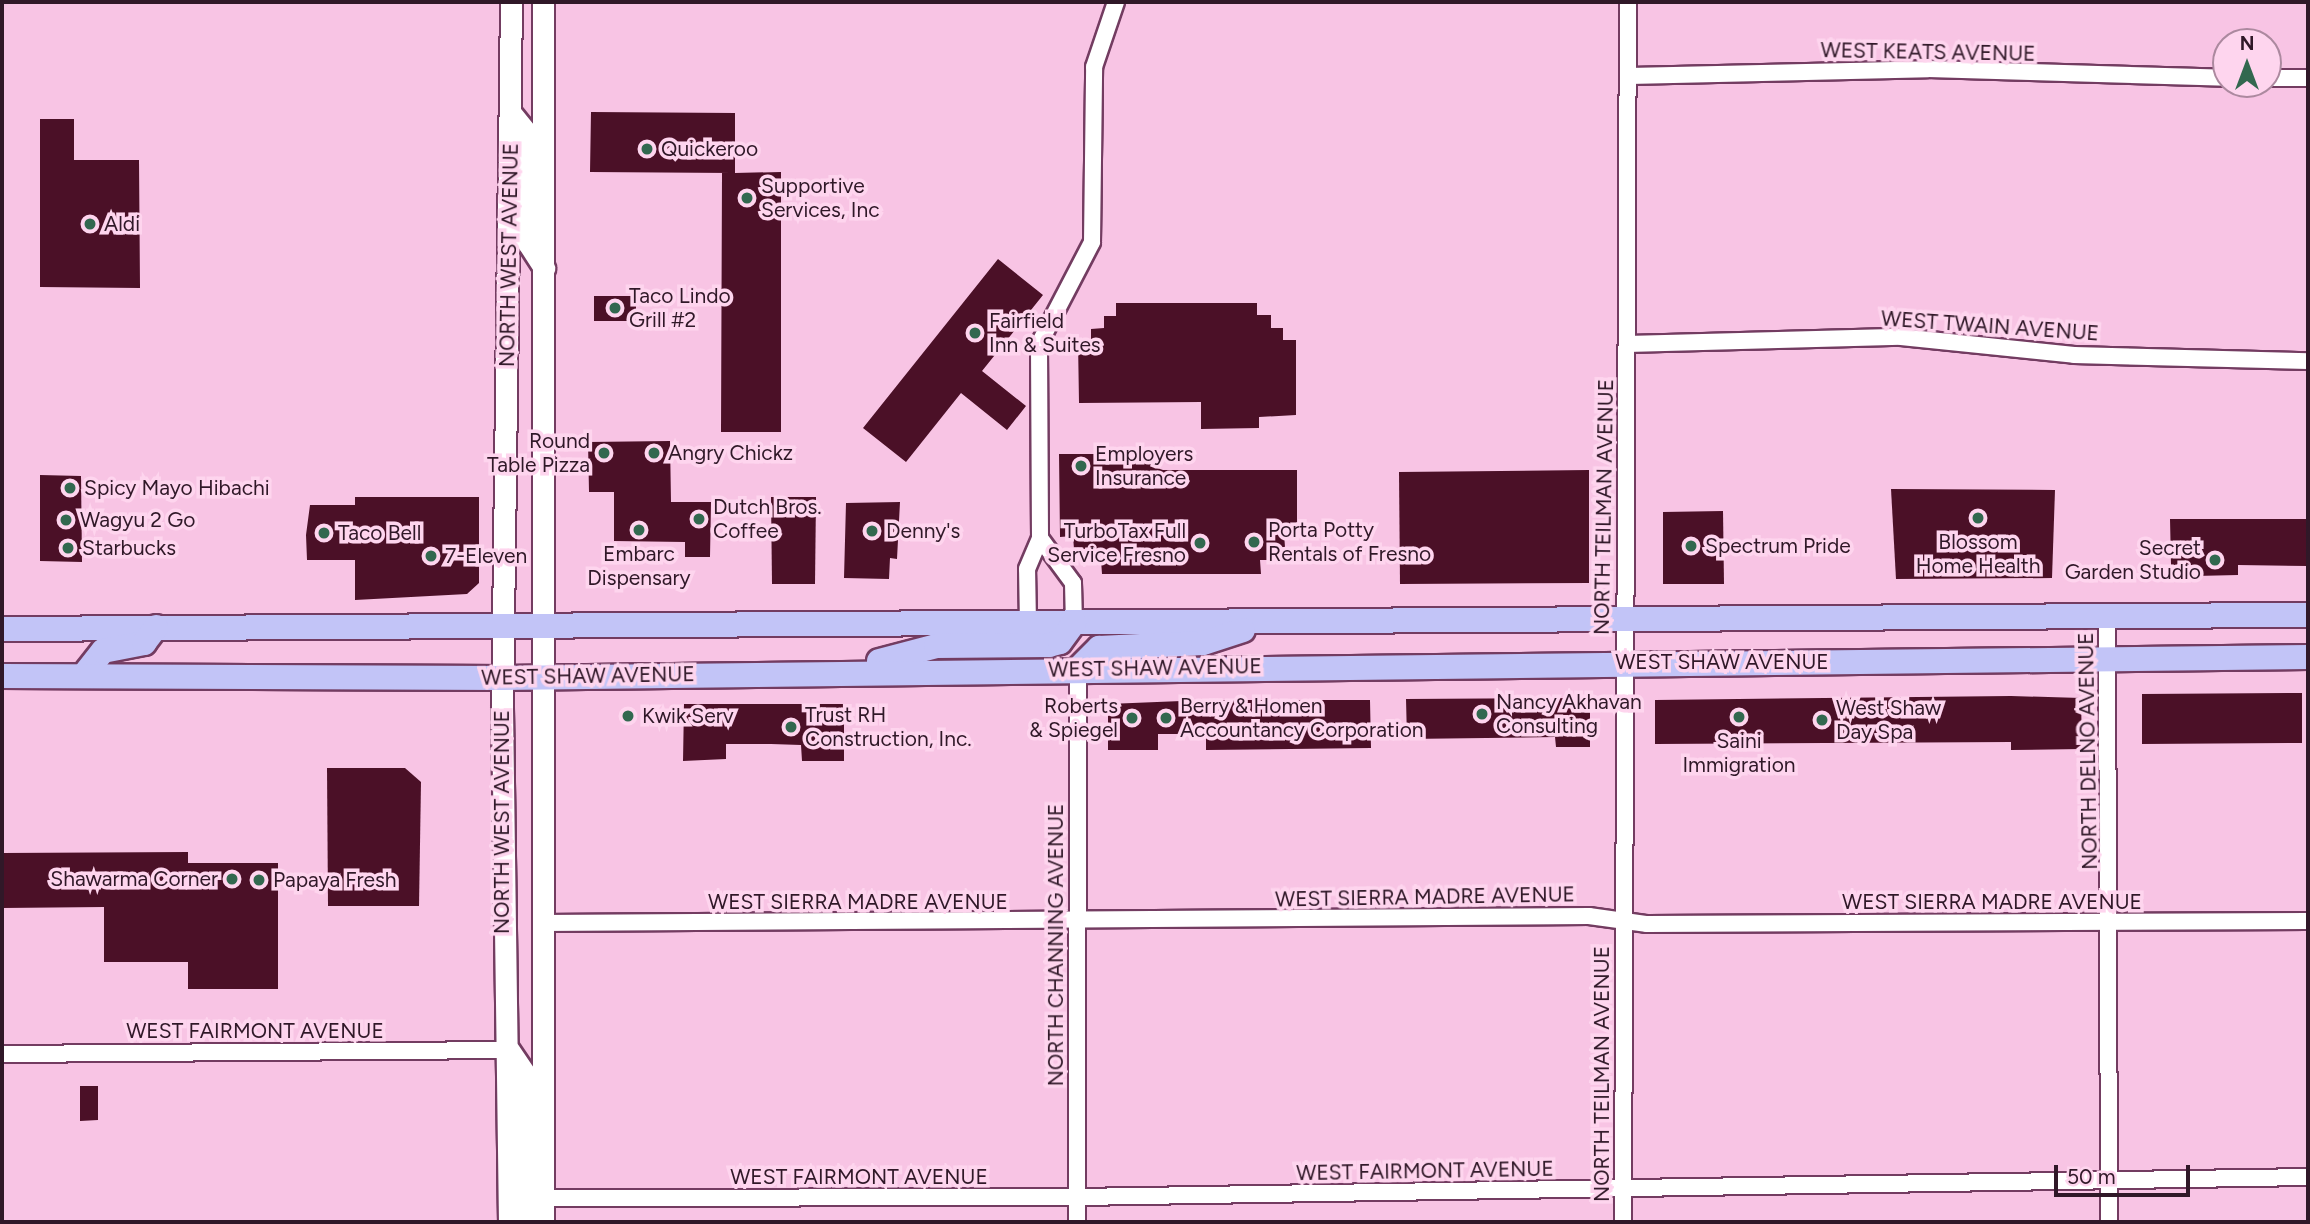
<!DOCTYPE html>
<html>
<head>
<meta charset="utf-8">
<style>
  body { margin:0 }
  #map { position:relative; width:2310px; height:1224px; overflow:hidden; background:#f8c4e4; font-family:Figtree,sans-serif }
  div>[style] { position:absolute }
  .building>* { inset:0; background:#4b1027 }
  .roads { filter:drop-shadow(2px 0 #733c61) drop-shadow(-2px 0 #733c61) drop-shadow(0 2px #733c61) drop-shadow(0 -2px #733c61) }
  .street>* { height:16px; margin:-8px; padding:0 8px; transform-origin:8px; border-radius:8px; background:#fff }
  .secondary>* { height:21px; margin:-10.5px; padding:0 10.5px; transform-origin:10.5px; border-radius:10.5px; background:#fff }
  .primary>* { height:24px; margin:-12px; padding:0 12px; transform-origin:12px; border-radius:12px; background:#c2c4f7 }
  .dots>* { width:19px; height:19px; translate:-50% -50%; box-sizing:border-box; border:4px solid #fed5ee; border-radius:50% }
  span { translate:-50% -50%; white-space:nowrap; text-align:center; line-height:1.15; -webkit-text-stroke:7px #fed5ee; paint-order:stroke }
  .street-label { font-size:21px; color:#301828 }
  .poi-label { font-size:21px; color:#301828 }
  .left { translate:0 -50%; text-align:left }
  .right { translate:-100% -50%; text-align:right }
  .frame { position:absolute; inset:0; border:4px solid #301828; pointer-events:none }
  .north { position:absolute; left:2212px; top:28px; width:70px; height:70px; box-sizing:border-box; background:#fed5ee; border:2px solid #ac899f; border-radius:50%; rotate:0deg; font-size:19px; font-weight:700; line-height:28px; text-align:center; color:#301828 }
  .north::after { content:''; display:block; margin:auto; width:24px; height:32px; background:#32684f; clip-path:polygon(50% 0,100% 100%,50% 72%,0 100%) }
  .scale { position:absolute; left:2054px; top:1165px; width:136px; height:32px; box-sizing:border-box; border:4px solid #301828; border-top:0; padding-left:9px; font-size:21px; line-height:24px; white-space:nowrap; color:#301828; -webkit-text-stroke:5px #fed5ee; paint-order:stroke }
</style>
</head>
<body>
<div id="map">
  <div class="building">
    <div style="clip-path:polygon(591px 112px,735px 113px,735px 173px,781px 172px,781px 432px,721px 432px,722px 173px,733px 173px,590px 172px)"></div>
    <div style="clip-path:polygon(40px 119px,74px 119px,74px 160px,139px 160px,140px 288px,40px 287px)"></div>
    <div style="clip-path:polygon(998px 259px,1043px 295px,982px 371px,1026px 406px,1007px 430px,961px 393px,906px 462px,863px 428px)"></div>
    <div style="clip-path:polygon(594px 296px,636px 296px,636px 321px,594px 321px)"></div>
    <div style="clip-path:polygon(1116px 303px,1257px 303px,1257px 315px,1271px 315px,1271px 328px,1283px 328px,1283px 340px,1296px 340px,1296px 415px,1259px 417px,1259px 428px,1201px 429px,1201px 402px,1079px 403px,1078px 341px,1091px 341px,1091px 329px,1104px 328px,1104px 316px,1116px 316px)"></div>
    <div style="clip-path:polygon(670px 441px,671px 502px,711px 502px,710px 557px,685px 557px,685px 542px,614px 541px,614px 492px,589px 492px,588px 442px)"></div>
    <div style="clip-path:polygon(1059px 454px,1150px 454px,1151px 466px,1163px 470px,1297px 470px,1297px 534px,1284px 534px,1285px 547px,1272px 547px,1273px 560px,1260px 560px,1261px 574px,1102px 574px,1101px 560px,1087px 560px,1087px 549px,1074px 549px,1073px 536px,1060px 537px)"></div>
    <div style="clip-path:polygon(1589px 470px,1589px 583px,1400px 584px,1399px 472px)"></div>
    <div style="clip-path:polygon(40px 475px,81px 476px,82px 562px,40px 561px)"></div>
    <div style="clip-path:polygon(1891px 489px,2055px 490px,2052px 578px,1896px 579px)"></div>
    <div style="clip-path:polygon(355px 497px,479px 497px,479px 583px,467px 594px,355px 600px,355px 560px,307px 560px,306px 535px,310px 505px,355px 505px)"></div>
    <div style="clip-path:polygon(771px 497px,816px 497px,815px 584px,772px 584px)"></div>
    <div style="clip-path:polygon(900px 502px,897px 559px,890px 558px,889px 579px,844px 578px,846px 503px)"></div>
    <div style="clip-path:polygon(1723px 511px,1724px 584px,1663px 584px,1663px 512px)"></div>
    <div style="clip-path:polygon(2170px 519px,2308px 519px,2308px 566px,2238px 565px,2238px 575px,2195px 576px,2195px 565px,2171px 565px)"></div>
    <div style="clip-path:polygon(2302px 693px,2302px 743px,2142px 744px,2142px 694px)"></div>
    <div style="clip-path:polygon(2011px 696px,2081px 698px,2082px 749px,2011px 750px,2011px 742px,1655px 744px,1655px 700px)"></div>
    <div style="clip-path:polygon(1590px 698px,1590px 747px,1556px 747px,1555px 737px,1407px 739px,1406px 699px)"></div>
    <div style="clip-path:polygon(1206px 700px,1370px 700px,1371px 748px,1206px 750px,1206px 734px,1158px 734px,1158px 750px,1108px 750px,1108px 704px)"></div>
    <div style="clip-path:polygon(684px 704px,844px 704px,844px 761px,802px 761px,801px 745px,771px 744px,726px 744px,726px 759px,683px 761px)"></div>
    <div style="clip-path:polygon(327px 768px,405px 768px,421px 782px,419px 906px,328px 906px)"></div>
    <div style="clip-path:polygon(188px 852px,188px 863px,278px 863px,278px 989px,188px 989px,188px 962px,104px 962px,104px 907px,2px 908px,2px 853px)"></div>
    <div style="clip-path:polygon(80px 1086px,98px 1086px,98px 1120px,80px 1121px)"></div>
  </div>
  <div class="roads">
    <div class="street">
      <div style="left:1629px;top:76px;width:299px;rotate:-1.3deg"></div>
      <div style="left:1928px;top:69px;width:298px;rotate:1.7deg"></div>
      <div style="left:2268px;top:78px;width:40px"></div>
      <div style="left:1627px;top:344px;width:274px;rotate:-1.5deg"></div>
      <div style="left:1901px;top:337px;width:174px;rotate:5.9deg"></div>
      <div style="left:2074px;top:355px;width:234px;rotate:1.5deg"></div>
      <div style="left:1040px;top:538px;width:56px;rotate:53.7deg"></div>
      <div style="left:1073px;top:583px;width:40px;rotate:88.6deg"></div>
      <div style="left:2107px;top:616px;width:606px;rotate:89.81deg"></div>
      <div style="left:1028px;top:624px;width:55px;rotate:-91deg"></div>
      <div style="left:1027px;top:569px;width:34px;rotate:-67deg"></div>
      <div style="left:1040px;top:538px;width:194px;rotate:-90.3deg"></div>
      <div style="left:1039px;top:344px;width:115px;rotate:-62.5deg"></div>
      <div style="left:1092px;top:242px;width:175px;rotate:-89.3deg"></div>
      <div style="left:1094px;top:67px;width:69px;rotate:-71.3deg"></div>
      <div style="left:542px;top:923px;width:1047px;rotate:-0.38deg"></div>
      <div style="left:1589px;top:916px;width:59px;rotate:7.9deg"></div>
      <div style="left:1647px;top:924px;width:661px;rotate:-0.26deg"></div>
      <div style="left:2px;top:1054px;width:507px;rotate:-0.45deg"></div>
      <div style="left:543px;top:1198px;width:534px;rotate:-0.11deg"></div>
      <div style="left:1077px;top:1197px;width:1231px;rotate:-0.93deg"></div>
      <div style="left:1077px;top:1222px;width:553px;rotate:-89.9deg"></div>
      <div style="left:1623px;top:1222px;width:1220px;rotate:-89.77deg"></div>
    </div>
    <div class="secondary">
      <div style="left:543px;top:2px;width:1220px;rotate:90deg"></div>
      <div style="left:510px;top:112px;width:27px;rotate:51deg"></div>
      <div style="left:527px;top:133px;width:110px;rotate:89.5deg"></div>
      <div style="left:528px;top:243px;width:30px;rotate:57deg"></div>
      <div style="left:509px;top:1050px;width:30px;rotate:56deg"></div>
      <div style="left:526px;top:1075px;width:147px;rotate:89.2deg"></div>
      <div style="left:509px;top:1222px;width:516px;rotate:-90.78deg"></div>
      <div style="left:502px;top:706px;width:704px;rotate:-89.27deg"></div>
    </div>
    <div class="primary">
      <div style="left:2px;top:629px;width:2306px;rotate:-0.35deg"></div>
      <div style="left:879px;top:661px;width:59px;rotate:-14.7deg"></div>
      <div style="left:936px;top:646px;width:113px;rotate:-0.5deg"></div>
      <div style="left:1049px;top:645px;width:11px;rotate:-15deg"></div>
      <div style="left:1060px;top:642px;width:24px;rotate:-54deg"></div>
      <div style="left:1078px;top:669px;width:30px;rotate:-45deg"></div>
      <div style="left:1099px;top:648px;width:104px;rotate:-2.8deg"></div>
      <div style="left:1203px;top:643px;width:42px;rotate:-18deg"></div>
      <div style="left:84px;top:675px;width:31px;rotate:-52deg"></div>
      <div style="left:103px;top:651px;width:42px;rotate:-11deg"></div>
      <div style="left:144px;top:643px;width:20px;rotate:-53deg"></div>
      <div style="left:2px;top:676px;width:500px;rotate:0.23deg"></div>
      <div style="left:502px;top:678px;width:1806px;rotate:-0.67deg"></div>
    </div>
  </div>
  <div class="dots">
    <div style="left:647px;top:149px;background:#32684f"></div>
    <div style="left:747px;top:198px;background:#32684f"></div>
    <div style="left:90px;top:224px;background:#32684f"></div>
    <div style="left:615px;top:308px;background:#32684f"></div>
    <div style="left:975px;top:333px;background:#32684f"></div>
    <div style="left:604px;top:453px;background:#32684f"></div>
    <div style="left:654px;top:453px;background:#32684f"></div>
    <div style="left:1081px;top:466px;background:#32684f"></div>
    <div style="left:70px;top:488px;background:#32684f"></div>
    <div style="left:1978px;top:518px;background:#32684f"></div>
    <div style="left:699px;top:519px;background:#32684f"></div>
    <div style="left:66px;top:520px;background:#32684f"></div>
    <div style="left:639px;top:530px;background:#32684f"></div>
    <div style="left:872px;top:531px;background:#32684f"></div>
    <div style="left:324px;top:533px;background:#32684f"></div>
    <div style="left:1254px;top:542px;background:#32684f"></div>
    <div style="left:1200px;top:543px;background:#32684f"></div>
    <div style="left:1691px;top:546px;background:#32684f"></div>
    <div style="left:68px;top:548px;background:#32684f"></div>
    <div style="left:431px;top:556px;background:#32684f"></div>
    <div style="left:2215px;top:560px;background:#32684f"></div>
    <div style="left:1482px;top:714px;background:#32684f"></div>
    <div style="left:628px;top:716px;background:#32684f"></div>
    <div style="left:1739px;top:717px;background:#32684f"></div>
    <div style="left:1132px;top:718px;background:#32684f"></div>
    <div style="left:1166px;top:718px;background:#32684f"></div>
    <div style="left:1822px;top:720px;background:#32684f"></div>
    <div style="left:791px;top:727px;background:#32684f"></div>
    <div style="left:232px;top:879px;background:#32684f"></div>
    <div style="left:259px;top:880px;background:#32684f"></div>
  </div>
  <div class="street-label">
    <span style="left:1928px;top:52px;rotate:1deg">WEST KEATS AVENUE</span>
    <span style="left:509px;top:255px;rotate:-89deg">NORTH WEST AVENUE</span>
    <span style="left:1990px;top:326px;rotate:4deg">WEST TWAIN AVENUE</span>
    <span style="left:1604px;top:507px;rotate:-89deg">NORTH TEILMAN AVENUE</span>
    <span style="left:1722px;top:662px">WEST SHAW AVENUE</span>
    <span style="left:1155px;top:668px;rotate:-1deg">WEST SHAW AVENUE</span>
    <span style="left:588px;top:676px;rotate:-1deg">WEST SHAW AVENUE</span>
    <span style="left:2088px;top:751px;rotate:-91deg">NORTH DELNO AVENUE</span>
    <span style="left:502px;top:822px;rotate:-90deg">NORTH WEST AVENUE</span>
    <span style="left:1425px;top:897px;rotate:-1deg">WEST SIERRA MADRE AVENUE</span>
    <span style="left:858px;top:902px">WEST SIERRA MADRE AVENUE</span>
    <span style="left:1992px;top:902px">WEST SIERRA MADRE AVENUE</span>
    <span style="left:1056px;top:945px;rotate:-90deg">NORTH CHANNING AVENUE</span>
    <span style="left:255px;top:1031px">WEST FAIRMONT AVENUE</span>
    <span style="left:1602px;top:1074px;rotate:-90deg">NORTH TEILMAN AVENUE</span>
    <span style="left:1425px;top:1171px;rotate:-1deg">WEST FAIRMONT AVENUE</span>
    <span style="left:859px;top:1177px">WEST FAIRMONT AVENUE</span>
  </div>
  <div class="poi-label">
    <span class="left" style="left:661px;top:149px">Quickeroo</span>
    <span class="left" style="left:761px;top:198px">Supportive<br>Services, Inc</span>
    <span class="left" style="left:104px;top:224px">Aldi</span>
    <span class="left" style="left:629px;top:308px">Taco Lindo<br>Grill #2</span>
    <span class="left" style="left:989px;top:333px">Fairfield<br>Inn &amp; Suites</span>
    <span class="right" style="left:590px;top:453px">Round<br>Table Pizza</span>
    <span class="left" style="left:668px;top:453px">Angry Chickz</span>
    <span class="left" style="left:1095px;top:466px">Employers<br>Insurance</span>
    <span class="left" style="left:84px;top:488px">Spicy Mayo Hibachi</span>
    <span class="left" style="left:713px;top:519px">Dutch Bros.<br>Coffee</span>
    <span class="left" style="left:80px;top:520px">Wagyu 2 Go</span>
    <span class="left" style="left:1268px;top:542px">Porta Potty<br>Rentals of Fresno</span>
    <span class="left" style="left:886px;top:531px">Denny's</span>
    <span class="right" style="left:1186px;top:543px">TurboTax Full<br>Service Fresno</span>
    <span class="left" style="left:338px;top:533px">Taco Bell</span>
    <span style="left:1978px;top:554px">Blossom<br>Home Health</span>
    <span class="left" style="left:1705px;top:546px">Spectrum Pride</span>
    <span class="left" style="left:82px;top:548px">Starbucks</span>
    <span class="right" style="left:2201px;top:560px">Secret<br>Garden Studio</span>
    <span style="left:639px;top:566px">Embarc<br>Dispensary</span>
    <span class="left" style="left:445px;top:556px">7-Eleven</span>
    <span class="left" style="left:1496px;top:714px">Nancy Akhavan<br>Consulting</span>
    <span class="right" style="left:1118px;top:718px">Roberts<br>&amp; Spiegel</span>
    <span class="left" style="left:1180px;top:718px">Berry &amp; Homen<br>Accountancy Corporation</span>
    <span class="left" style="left:1836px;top:720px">West Shaw<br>Day Spa</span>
    <span class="left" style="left:805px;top:727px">Trust RH<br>Construction, Inc.</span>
    <span class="left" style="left:642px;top:716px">Kwik Serv</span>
    <span style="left:1739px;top:753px">Saini<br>Immigration</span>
    <span class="right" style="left:218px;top:879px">Shawarma Corner</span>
    <span class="left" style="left:273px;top:880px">Papaya Fresh</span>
  </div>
  <div class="frame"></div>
  <div class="north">N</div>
  <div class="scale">50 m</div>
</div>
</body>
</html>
